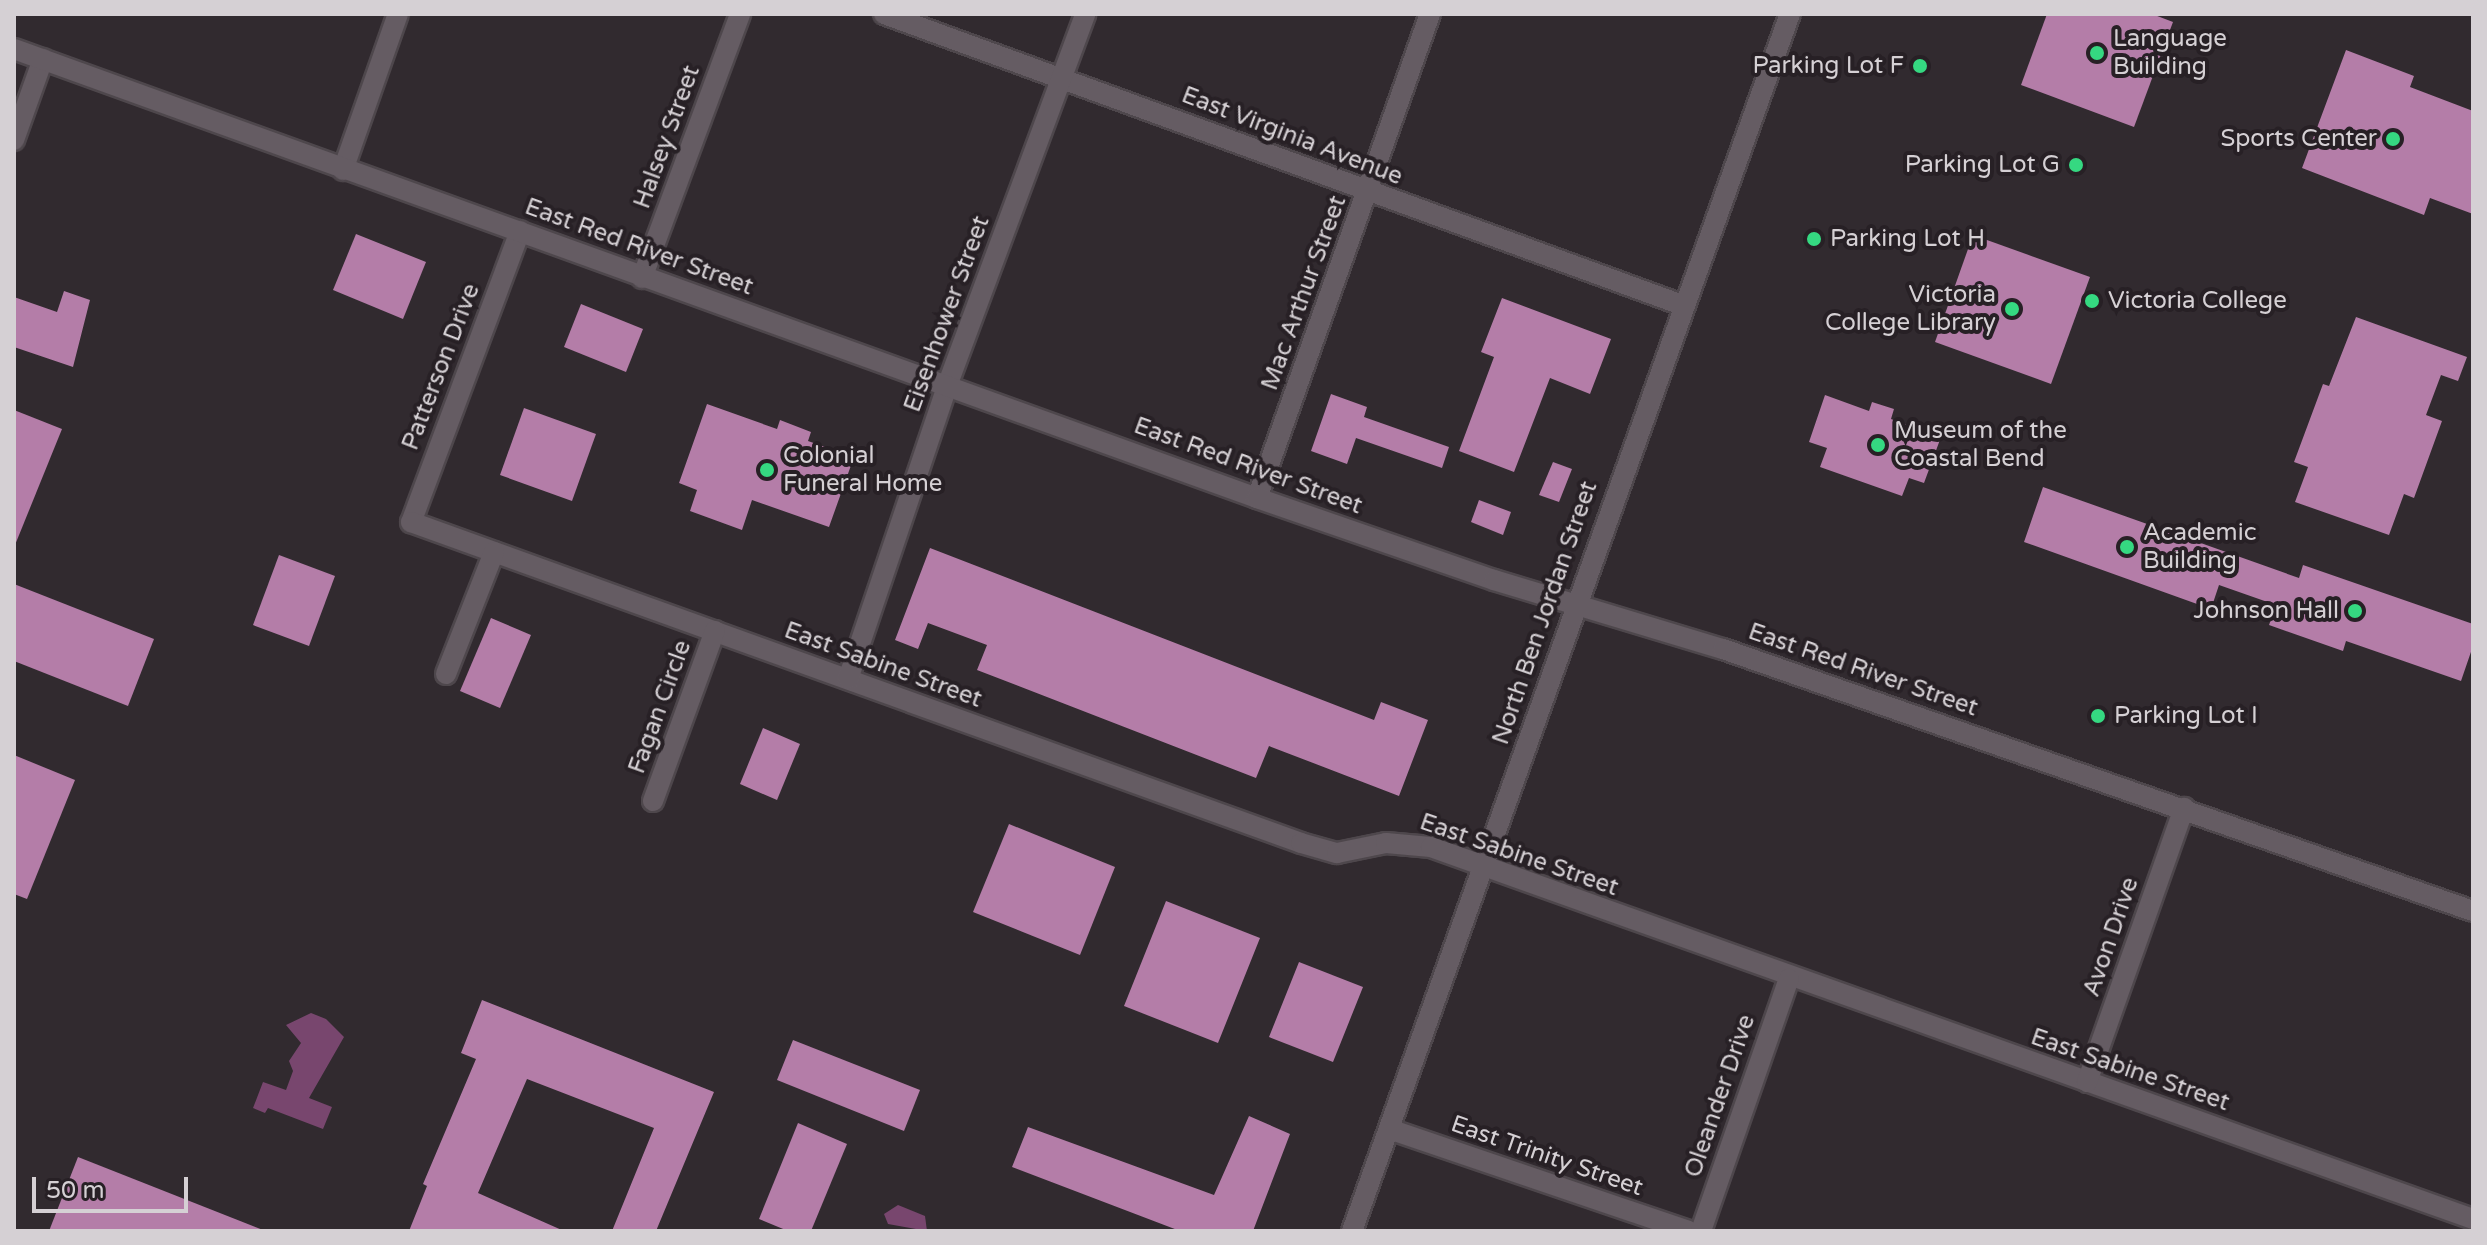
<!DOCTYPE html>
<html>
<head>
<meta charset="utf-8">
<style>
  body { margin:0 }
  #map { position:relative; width:2487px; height:1245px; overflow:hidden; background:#312a2f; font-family:"Varela Round",sans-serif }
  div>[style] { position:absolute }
  .water>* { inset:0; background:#78466e }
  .building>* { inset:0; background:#b47da8 }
  .roads { filter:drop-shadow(2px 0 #4e474c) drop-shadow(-2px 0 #4e474c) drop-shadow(0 2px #4e474c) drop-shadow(0 -2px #4e474c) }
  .street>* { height:20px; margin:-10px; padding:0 10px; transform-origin:10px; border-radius:10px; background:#655c63 }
  .secondary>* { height:20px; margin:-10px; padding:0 10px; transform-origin:10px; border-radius:10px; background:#655c63 }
  .dots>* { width:22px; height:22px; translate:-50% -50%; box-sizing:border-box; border:4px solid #272025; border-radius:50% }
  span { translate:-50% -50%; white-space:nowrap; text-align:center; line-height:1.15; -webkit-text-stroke:8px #272025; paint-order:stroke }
  .poi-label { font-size:24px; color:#d5d0d4 }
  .left { translate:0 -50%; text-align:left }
  .right { translate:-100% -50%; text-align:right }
  .street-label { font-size:24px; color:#d5d0d4 }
  .frame { position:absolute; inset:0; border:16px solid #d5d0d4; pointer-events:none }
  .scale { position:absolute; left:32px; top:1177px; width:156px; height:36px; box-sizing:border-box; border:4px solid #d5d0d4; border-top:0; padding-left:10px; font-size:24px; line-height:28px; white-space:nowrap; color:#d5d0d4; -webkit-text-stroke:6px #272025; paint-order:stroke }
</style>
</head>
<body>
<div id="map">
  <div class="water">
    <div style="clip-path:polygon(311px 1013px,326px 1019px,344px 1037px,309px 1098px,332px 1107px,323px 1129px,268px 1108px,265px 1113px,253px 1108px,263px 1082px,286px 1090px,293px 1071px,289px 1061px,301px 1043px,286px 1025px)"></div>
    <div style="clip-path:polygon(898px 1205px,925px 1216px,927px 1231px,888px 1224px,884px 1214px)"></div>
  </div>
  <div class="building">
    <div style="clip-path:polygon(2047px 14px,2152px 14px,2173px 22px,2134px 127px,2021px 85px)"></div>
    <div style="clip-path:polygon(2346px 50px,2414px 76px,2410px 87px,2473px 111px,2473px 214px,2430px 198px,2424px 215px,2302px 168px)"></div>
    <div style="clip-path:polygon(356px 234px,426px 262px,403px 319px,333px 290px)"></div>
    <div style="clip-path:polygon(1973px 235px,2090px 277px,2051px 384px,1935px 342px)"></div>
    <div style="clip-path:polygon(64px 291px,90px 300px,73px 367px,14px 347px,14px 297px,57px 312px)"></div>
    <div style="clip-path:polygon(1502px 298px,1611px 339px,1590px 394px,1550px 378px,1514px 472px,1459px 451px,1494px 357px,1481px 352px)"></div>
    <div style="clip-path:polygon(581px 304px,643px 329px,626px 372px,564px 347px)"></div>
    <div style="clip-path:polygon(2356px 317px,2467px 357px,2458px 381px,2441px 375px,2426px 415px,2442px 421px,2414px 498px,2404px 494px,2389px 535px,2295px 502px,2308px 467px,2294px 462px,2323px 384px,2329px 386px)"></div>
    <div style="clip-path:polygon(1331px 394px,1367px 407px,1364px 417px,1449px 447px,1442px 468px,1356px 438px,1347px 464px,1311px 451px)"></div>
    <div style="clip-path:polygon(1825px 395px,1869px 411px,1872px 402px,1894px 409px,1891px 419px,1941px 437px,1924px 483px,1909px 478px,1902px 496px,1820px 467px,1827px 448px,1809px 442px)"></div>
    <div style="clip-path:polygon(707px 404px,777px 429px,780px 420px,811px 432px,808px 441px,854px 457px,829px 527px,752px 500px,742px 530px,690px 511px,697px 490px,679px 483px)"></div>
    <div style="clip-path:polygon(524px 408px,596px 434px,572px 501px,500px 475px)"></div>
    <div style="clip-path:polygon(14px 410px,62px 429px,15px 545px,14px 545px)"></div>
    <div style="clip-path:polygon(1553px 462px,1572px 469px,1559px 502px,1539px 495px)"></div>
    <div style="clip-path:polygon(2043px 487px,2299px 578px,2303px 565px,2473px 624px,2473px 646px,2461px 681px,2346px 641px,2343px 651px,2269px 625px,2276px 605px,2219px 585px,2211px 609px,2024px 542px)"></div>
    <div style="clip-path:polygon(1479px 500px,1511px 512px,1503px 535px,1471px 522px)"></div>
    <div style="clip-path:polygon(930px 548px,1374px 720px,1381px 702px,1428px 720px,1399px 796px,1269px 746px,1256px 778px,977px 670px,987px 645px,928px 623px,918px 649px,895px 640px)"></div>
    <div style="clip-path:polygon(279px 555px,335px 576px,309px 646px,253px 625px)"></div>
    <div style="clip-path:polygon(14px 584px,154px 639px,128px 706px,14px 661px)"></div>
    <div style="clip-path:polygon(491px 618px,531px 635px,500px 708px,460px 691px)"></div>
    <div style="clip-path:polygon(763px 728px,800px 744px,777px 800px,740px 784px)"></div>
    <div style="clip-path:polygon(14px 755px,75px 780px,27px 899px,14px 894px)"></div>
    <div style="clip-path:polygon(1009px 824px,1115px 867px,1080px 955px,973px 912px)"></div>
    <div style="clip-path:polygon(1166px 901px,1260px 938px,1218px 1043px,1124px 1006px)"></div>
    <div style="clip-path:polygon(1299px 962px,1363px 987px,1333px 1062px,1269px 1037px)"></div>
    <div style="clip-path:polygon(482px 1000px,714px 1092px,656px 1231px,612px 1231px,654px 1128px,527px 1079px,478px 1193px,564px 1231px,409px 1231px,427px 1186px,423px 1184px,476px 1059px,461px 1053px)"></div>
    <div style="clip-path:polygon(793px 1040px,920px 1090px,904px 1131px,777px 1080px)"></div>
    <div style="clip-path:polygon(1249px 1116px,1290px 1134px,1253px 1231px,1180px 1231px,1012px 1167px,1028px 1127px,1214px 1195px)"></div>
    <div style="clip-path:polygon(798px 1123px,847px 1144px,811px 1231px,788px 1231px,759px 1219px)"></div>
    <div style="clip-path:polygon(78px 1157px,263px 1230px,263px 1231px,49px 1231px)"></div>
  </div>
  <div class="roads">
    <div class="street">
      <div style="left:884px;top:14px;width:849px;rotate:20.03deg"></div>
      <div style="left:14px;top:140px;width:86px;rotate:-70.3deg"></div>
      <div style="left:343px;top:170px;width:165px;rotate:-70.6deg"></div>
      <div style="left:520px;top:231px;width:311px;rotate:110.5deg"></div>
      <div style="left:411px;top:522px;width:946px;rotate:19.83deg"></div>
      <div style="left:1301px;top:843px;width:37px;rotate:16deg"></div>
      <div style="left:1337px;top:853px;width:50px;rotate:-11.5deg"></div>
      <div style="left:1386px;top:843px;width:45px;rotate:5.1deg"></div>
      <div style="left:1431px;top:847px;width:1106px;rotate:19.65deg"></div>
      <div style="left:642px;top:278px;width:282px;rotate:-69.6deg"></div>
      <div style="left:1257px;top:498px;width:514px;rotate:-70.33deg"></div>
      <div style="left:446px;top:674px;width:131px;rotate:-68.5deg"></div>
      <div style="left:848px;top:679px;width:309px;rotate:-71.3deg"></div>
      <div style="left:947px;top:386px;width:397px;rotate:-69.6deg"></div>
      <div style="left:653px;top:801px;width:181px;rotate:-70deg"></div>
      <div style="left:2087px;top:1082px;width:291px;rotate:-70.5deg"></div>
      <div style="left:1389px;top:1129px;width:316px;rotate:18.8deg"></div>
      <div style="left:1701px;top:1231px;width:267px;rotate:-70.8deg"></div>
    </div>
    <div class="secondary">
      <div style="left:14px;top:49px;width:1322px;rotate:19.86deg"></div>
      <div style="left:1257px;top:498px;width:251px;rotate:19.1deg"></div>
      <div style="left:1494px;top:580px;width:239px;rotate:16.8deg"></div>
      <div style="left:1723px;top:649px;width:794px;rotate:19.26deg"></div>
      <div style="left:1352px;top:1231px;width:1293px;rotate:-70.21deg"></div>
    </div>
  </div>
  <div class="dots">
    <div style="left:2097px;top:53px;background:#35d881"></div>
    <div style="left:1920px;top:66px;background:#35d881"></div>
    <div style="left:2393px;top:139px;background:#35d881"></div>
    <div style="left:2076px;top:165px;background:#35d881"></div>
    <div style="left:1814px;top:239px;background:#35d881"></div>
    <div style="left:2092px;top:301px;background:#35d881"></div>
    <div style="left:2012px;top:309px;background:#35d881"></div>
    <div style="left:1878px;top:445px;background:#35d881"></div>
    <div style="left:767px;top:470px;background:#35d881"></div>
    <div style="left:2127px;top:547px;background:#35d881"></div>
    <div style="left:2355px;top:611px;background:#35d881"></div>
    <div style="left:2098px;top:716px;background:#35d881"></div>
  </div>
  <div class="poi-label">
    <span class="left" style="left:2113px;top:53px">Language<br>Building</span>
    <span class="right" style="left:1904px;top:66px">Parking Lot F</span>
    <span class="right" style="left:2377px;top:139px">Sports Center</span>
    <span class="right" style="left:2060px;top:165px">Parking Lot G</span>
    <span class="left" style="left:1830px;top:239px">Parking Lot H</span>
    <span class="right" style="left:1996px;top:309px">Victoria<br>College Library</span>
    <span class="left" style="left:2108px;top:301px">Victoria College</span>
    <span class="left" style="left:1894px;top:445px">Museum of the<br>Coastal Bend</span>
    <span class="left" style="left:783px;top:470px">Colonial<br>Funeral Home</span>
    <span class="left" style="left:2143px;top:547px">Academic<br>Building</span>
    <span class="right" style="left:2339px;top:611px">Johnson Hall</span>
    <span class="left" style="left:2114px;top:716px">Parking Lot I</span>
  </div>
  <div class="street-label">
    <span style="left:1292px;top:136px;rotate:21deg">East Virginia Avenue</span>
    <span style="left:667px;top:137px;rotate:-70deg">Halsey Street</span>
    <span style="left:639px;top:247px;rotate:20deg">East Red River Street</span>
    <span style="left:1304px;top:293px;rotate:-70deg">Mac Arthur Street</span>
    <span style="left:947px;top:314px;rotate:-70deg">Eisenhower Street</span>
    <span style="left:441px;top:367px;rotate:-69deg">Patterson Drive</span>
    <span style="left:1248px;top:466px;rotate:20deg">East Red River Street</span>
    <span style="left:1545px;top:613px;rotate:-71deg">North Ben Jordan Street</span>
    <span style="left:883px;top:665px;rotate:20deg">East Sabine Street</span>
    <span style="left:1863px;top:670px;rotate:19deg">East Red River Street</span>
    <span style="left:660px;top:707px;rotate:-70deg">Fagan Circle</span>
    <span style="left:1519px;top:855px;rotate:19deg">East Sabine Street</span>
    <span style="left:2111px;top:937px;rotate:-71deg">Avon Drive</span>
    <span style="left:2130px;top:1070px;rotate:19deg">East Sabine Street</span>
    <span style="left:1720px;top:1096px;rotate:-71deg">Oleander Drive</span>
    <span style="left:1547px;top:1156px;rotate:19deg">East Trinity Street</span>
  </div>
  <div class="frame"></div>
  <div class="scale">50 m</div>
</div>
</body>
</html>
